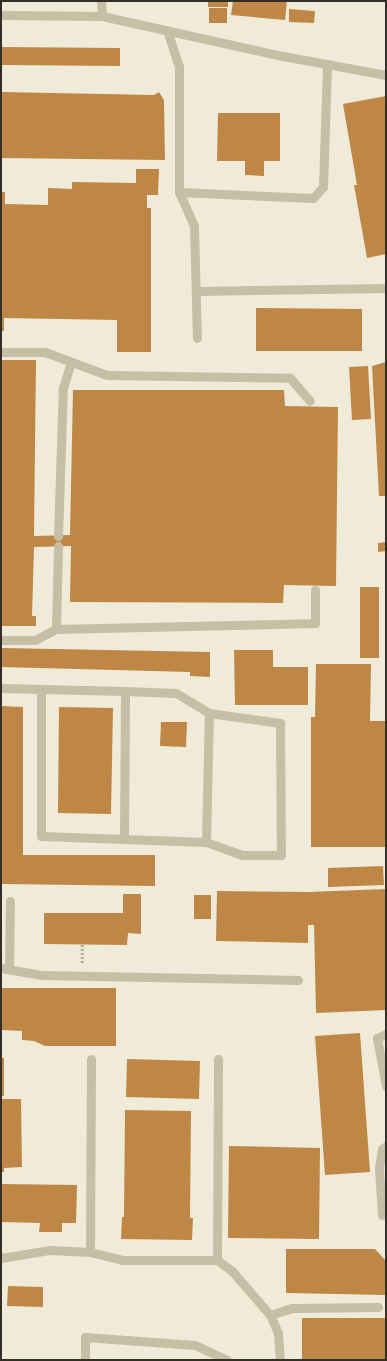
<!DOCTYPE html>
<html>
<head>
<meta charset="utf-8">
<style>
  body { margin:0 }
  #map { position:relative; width:387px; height:1361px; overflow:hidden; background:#efebd8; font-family:Roboto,sans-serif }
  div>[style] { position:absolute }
  .building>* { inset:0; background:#bf8746 }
  .path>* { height:2.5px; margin-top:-1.25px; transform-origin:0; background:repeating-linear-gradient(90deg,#b2a990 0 2px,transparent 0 4px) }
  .service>* { height:9px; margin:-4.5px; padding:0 4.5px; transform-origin:4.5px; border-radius:4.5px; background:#c6bea5 }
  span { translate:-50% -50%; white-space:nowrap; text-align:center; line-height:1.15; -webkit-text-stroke:4px #f8f4e4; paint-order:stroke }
  .frame { position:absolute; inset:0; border:2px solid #332e26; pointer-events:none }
</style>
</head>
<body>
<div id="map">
  <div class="building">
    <div style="clip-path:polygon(208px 1px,228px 1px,228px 7px,208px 7px)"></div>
    <div style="clip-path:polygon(233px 1px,287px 1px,285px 20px,231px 15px)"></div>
    <div style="clip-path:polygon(209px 8px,227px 8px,227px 23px,209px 23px)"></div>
    <div style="clip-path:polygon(289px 9px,315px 11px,314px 23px,289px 22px)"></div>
    <div style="clip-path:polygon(1px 47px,120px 48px,120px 66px,1px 65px)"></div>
    <div style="clip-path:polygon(1px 92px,154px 95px,159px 92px,164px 100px,165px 160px,1px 158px)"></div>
    <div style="clip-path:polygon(386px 96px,386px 254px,367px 258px,354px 185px,357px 185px,343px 104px)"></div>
    <div style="clip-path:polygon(218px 113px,280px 113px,280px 161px,264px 161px,264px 176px,245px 175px,245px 161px,217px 161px)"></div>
    <div style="clip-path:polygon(136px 169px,159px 169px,158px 195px,147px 195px,147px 208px,151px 208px,151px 352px,117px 352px,117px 320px,4px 318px,4px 331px,1px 331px,1px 192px,5px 192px,5px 204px,48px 205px,48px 188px,72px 189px,72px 182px,136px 183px)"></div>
    <div style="clip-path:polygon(256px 308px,362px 309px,362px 351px,256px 351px)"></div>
    <div style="clip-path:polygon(1px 360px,36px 360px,34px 536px,70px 535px,73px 390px,284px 390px,285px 406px,338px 407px,336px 586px,284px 585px,283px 603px,70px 602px,71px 546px,34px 547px,32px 616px,36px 616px,36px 626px,1px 626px)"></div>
    <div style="clip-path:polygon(386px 362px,386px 496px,379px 496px,372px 366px)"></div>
    <div style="clip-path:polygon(368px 366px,371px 419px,352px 420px,349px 367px)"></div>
    <div style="clip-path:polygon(386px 542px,386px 551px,378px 552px,378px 543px)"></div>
    <div style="clip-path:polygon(360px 587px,379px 587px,379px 658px,360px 658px)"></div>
    <div style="clip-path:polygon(1px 648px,210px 652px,210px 677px,190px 676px,190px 672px,1px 667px)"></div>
    <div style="clip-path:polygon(234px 650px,273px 650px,273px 667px,308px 667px,308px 705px,235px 705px)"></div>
    <div style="clip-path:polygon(316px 664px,371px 664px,370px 721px,386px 721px,385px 847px,311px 847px,311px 717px,315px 717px)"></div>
    <div style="clip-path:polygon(1px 706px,23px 707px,23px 855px,155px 855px,155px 886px,1px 884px)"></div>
    <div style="clip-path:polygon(59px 707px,113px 708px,111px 814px,58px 813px)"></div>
    <div style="clip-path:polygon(161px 722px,187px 722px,186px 747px,160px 746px)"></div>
    <div style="clip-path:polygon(383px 866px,384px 885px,328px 887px,328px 868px)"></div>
    <div style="clip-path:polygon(386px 889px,386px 1010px,316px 1013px,314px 925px,308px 925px,308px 943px,216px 941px,217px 891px,308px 892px)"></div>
    <div style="clip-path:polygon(123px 894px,141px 894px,141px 934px,128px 933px,127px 945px,44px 944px,44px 913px,123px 913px)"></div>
    <div style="clip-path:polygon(194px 895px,211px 895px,211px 919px,194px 919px)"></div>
    <div style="clip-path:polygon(1px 988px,116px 988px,116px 1046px,45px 1046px,34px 1041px,22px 1040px,22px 1031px,1px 1030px)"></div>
    <div style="clip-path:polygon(360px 1033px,370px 1172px,325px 1175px,315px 1036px)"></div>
    <div style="clip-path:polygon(1px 1058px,4px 1058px,4px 1096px,1px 1096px)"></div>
    <div style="clip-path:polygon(127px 1059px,200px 1061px,199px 1099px,126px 1097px)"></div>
    <div style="clip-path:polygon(1px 1099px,21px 1099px,22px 1167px,4px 1168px,4px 1172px,1px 1172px)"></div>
    <div style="clip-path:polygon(125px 1110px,191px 1111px,190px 1218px,193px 1218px,192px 1240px,121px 1239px,122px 1217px,124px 1217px)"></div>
    <div style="clip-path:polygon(229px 1146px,320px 1148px,319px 1239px,228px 1238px)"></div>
    <div style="clip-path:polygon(1px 1184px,77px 1185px,76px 1223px,62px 1223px,62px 1232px,39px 1232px,40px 1223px,1px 1222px)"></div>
    <div style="clip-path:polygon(286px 1249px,375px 1249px,386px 1261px,386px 1295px,286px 1293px)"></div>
    <div style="clip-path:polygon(8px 1286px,43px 1287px,43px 1307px,7px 1306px)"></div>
    <div style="clip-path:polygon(302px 1318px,386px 1318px,386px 1360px,302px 1360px)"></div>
  </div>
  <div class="path">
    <div style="left:82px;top:963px;width:19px;rotate:-90deg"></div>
  </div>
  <div class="service">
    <div style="left:101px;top:1px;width:15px;rotate:86deg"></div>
    <div style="left:1px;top:15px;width:101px;rotate:0.6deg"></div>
    <div style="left:102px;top:16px;width:185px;rotate:12.5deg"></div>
    <div style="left:283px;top:56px;width:105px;rotate:10.5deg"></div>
    <div style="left:167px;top:30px;width:39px;rotate:72deg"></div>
    <div style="left:179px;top:67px;width:125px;rotate:90deg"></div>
    <div style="left:179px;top:192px;width:37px;rotate:66deg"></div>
    <div style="left:194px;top:226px;width:112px;rotate:88.5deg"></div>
    <div style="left:179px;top:192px;width:134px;rotate:2.6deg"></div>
    <div style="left:313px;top:198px;width:15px;rotate:-48deg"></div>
    <div style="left:323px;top:187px;width:123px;rotate:-88.1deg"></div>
    <div style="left:196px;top:291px;width:190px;rotate:-0.9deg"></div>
    <div style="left:1px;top:352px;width:44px"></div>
    <div style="left:45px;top:352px;width:66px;rotate:20.4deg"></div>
    <div style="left:107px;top:375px;width:183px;rotate:0.9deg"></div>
    <div style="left:290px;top:378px;width:30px;rotate:49deg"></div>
    <div style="left:58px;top:536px;width:148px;rotate:-88.1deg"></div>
    <div style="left:63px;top:388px;width:27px;rotate:-73deg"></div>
    <div style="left:56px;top:629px;width:83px;rotate:-88.6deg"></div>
    <div style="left:1px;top:640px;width:34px"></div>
    <div style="left:35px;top:640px;width:24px;rotate:-28deg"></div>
    <div style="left:56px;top:629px;width:259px;rotate:-1.3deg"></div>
    <div style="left:315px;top:623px;width:33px;rotate:-90deg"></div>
    <div style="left:1px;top:688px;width:124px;rotate:1.4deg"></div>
    <div style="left:125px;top:691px;width:51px;rotate:2.2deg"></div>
    <div style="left:176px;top:693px;width:39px;rotate:31deg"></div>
    <div style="left:209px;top:713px;width:72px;rotate:8deg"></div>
    <div style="left:280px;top:723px;width:132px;rotate:89.6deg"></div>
    <div style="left:281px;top:855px;width:39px;rotate:180deg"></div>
    <div style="left:242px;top:855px;width:38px;rotate:-160deg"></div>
    <div style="left:206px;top:842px;width:165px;rotate:-177.9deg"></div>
    <div style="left:41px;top:836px;width:147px;rotate:-90deg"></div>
    <div style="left:124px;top:839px;width:148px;rotate:-89.6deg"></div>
    <div style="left:206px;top:842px;width:129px;rotate:-88.7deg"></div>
    <div style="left:1px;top:968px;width:41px;rotate:9.9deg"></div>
    <div style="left:41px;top:975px;width:257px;rotate:1.1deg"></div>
    <div style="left:9px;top:969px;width:68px;rotate:-89.2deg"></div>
    <div style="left:386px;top:1034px;width:10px;rotate:156deg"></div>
    <div style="left:377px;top:1038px;width:49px;rotate:79.4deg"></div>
    <div style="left:382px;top:1215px;width:47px;rotate:-93.7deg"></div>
    <div style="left:379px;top:1168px;width:19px;rotate:-81deg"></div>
    <div style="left:382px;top:1149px;width:5px;rotate:-37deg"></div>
    <div style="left:90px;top:1252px;width:193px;rotate:-89.7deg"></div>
    <div style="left:1px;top:1258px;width:50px;rotate:-9.3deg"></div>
    <div style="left:50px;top:1250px;width:40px;rotate:2.9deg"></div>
    <div style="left:90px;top:1252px;width:33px;rotate:14deg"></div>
    <div style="left:122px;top:1260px;width:95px"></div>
    <div style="left:217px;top:1260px;width:19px;rotate:36deg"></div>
    <div style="left:232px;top:1271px;width:58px;rotate:49.2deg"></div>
    <div style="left:270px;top:1315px;width:20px;rotate:66deg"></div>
    <div style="left:278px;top:1333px;width:27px;rotate:86deg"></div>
    <div style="left:217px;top:1260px;width:201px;rotate:-89.7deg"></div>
    <div style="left:270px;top:1315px;width:23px;rotate:-18deg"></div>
    <div style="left:292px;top:1308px;width:86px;rotate:-0.7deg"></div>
    <div style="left:85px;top:1360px;width:23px;rotate:-90deg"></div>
    <div style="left:85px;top:1337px;width:110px;rotate:4.2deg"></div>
    <div style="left:195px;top:1345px;width:35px;rotate:25deg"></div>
  </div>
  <div class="frame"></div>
</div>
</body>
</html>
